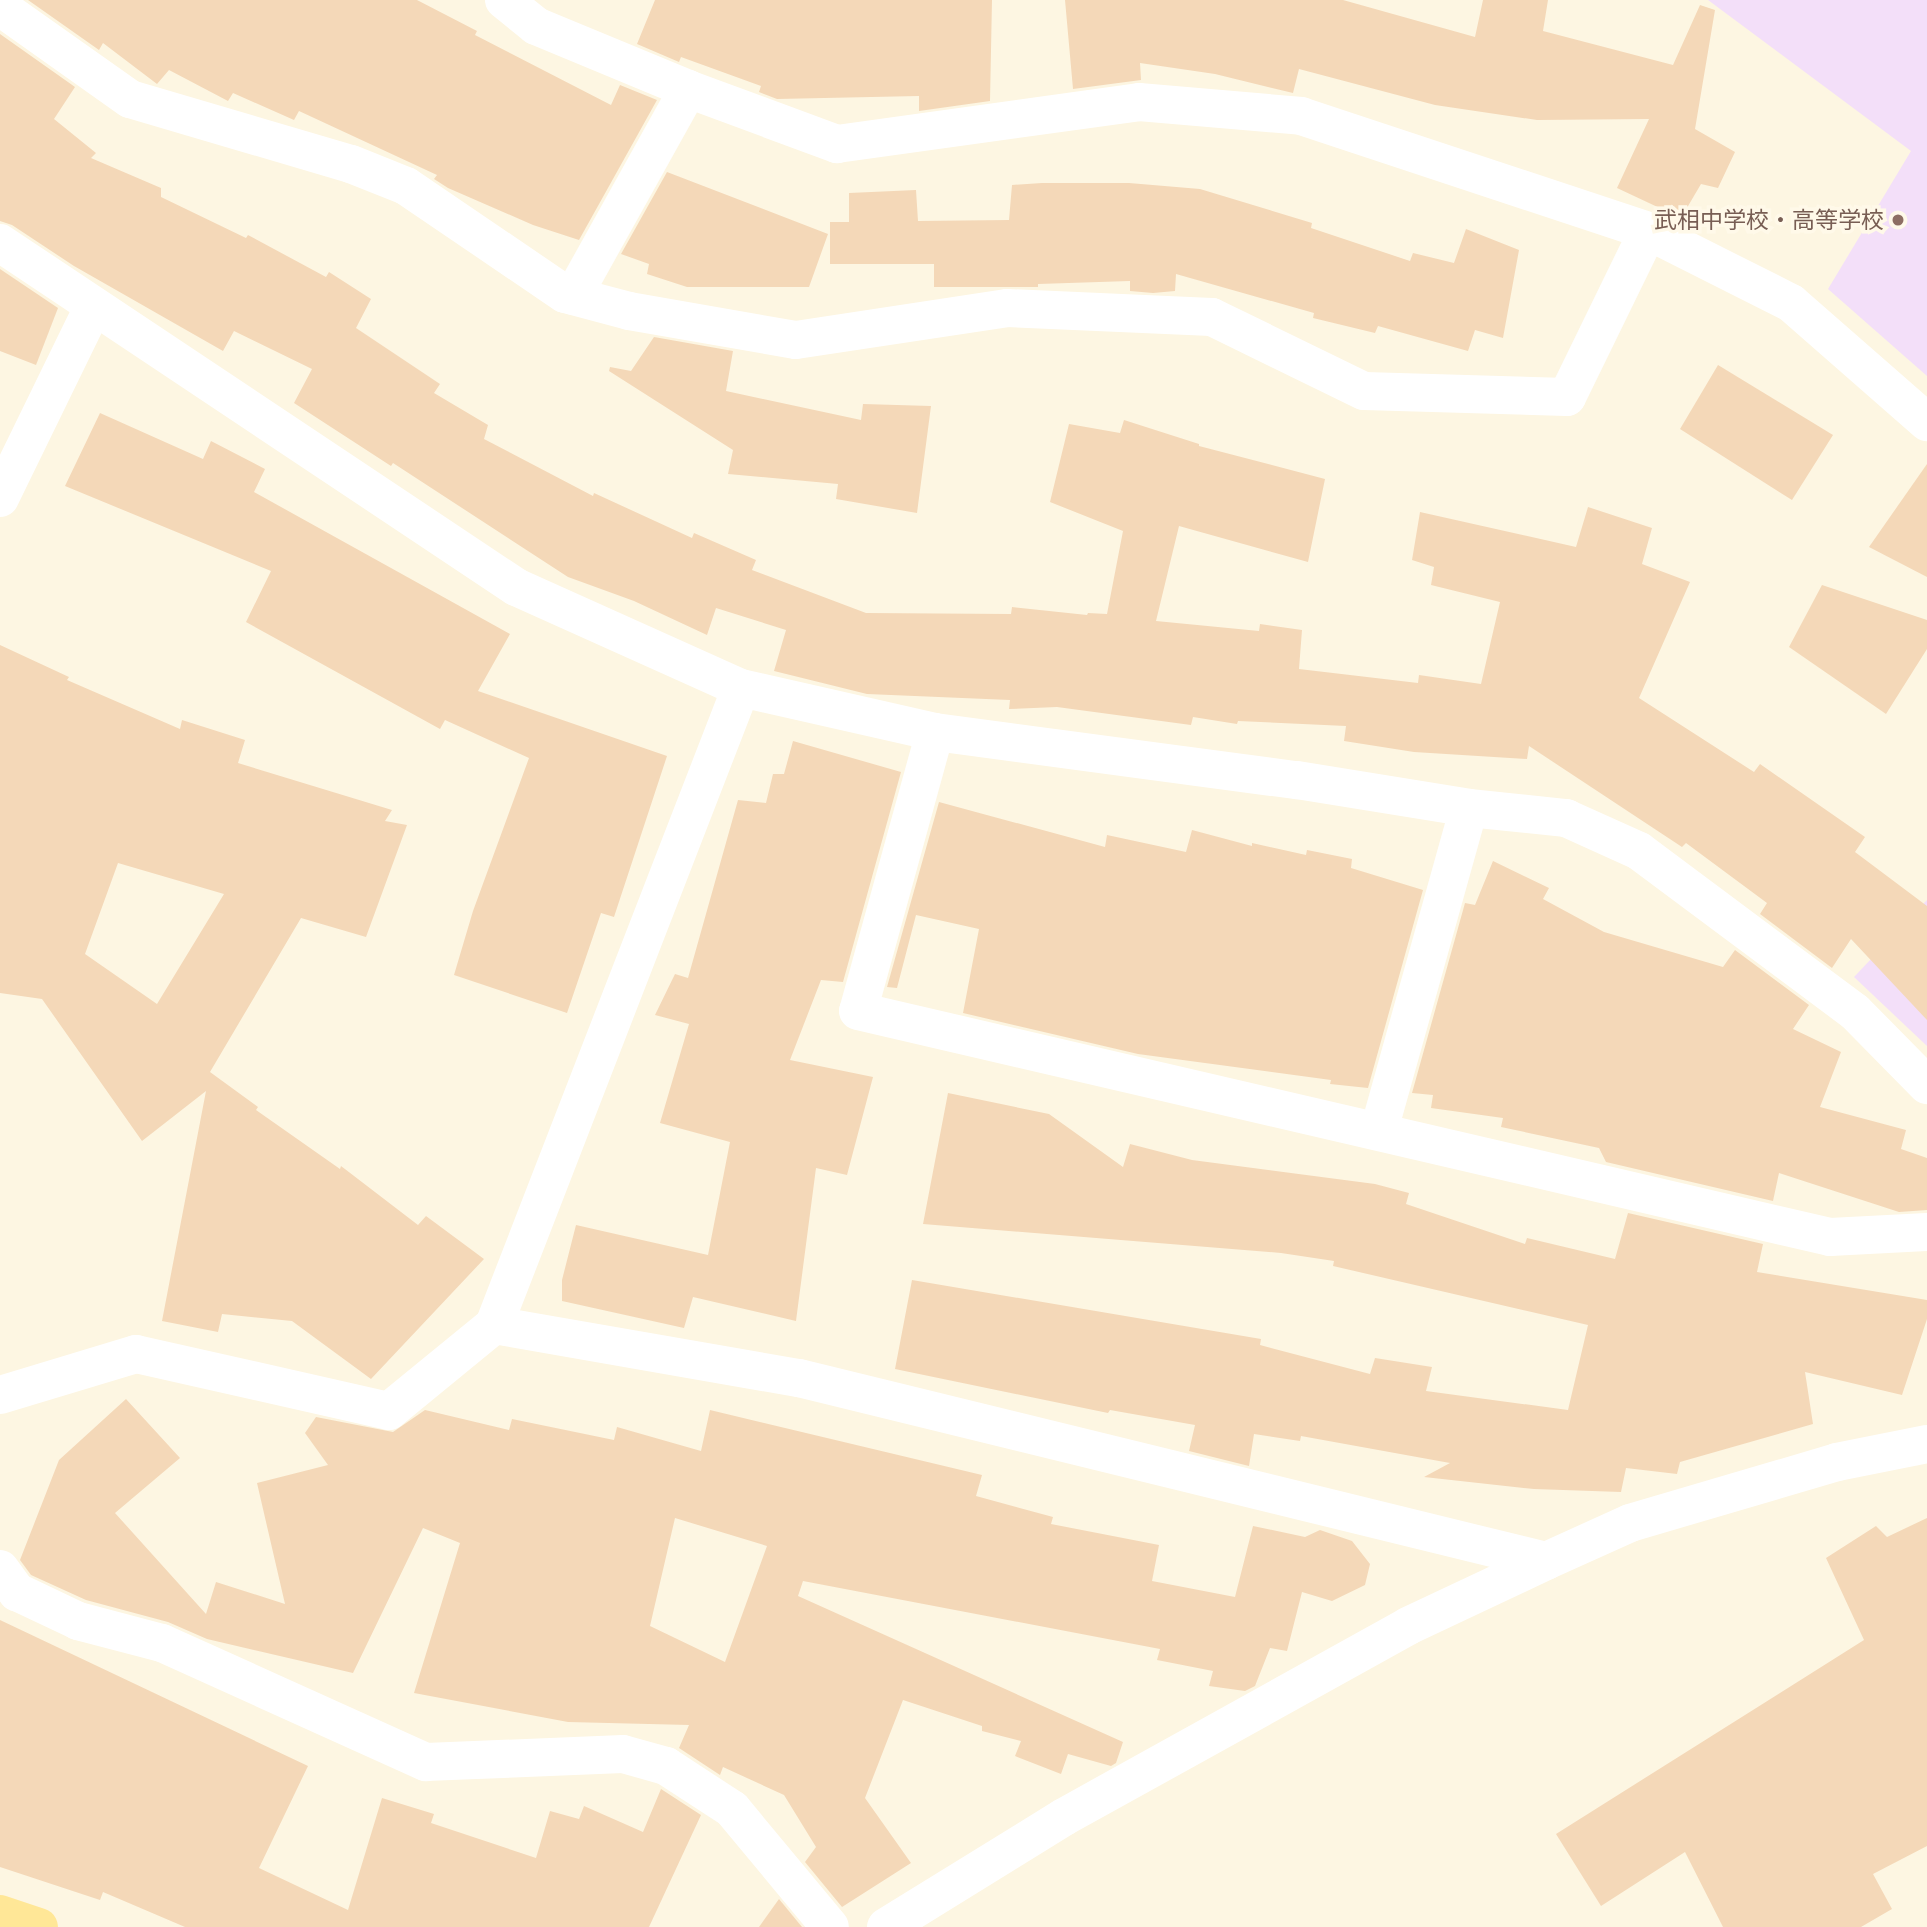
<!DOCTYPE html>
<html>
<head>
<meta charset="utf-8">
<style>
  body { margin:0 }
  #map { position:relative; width:1927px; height:1927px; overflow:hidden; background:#fdf6e2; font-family:Montserrat,"Noto Sans JP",sans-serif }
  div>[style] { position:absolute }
  .education>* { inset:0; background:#f3dff9 }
  .building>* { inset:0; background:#f4d8b8 }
  .minor>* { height:38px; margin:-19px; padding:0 19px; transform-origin:19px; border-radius:19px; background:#fff }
  .major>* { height:38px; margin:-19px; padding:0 19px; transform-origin:19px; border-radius:19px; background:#ffe797 }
  .dots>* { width:19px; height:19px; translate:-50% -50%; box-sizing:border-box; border:4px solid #fff9e9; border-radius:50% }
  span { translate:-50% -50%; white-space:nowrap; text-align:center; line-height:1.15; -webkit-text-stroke:7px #fff9e9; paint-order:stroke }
  .education-label { font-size:23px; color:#785e54 }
  .right { translate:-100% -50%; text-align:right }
</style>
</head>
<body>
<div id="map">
  <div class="education">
    <div style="clip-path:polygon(1708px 0,1927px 0,1927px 376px,1828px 289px,1911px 151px)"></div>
    <div style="clip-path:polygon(1927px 900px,1927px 1046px,1854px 977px)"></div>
  </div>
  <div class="building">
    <div style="clip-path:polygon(28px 0,417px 0,477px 31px,475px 35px,611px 105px,620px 85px,657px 100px,579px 240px,533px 225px,448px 188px,434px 179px,437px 175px,299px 111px,294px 120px,233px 93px,228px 101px,169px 70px,157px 84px,103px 43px,99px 50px)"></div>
    <div style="clip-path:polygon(655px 0,992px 0,990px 101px,919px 111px,919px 96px,777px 99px,759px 92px,761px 86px,681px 57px,679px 62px,637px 44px)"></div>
    <div style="clip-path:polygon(1065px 0,1343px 0,1475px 37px,1483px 0,1548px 0,1543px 31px,1673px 65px,1700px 5px,1715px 10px,1695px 129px,1735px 152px,1718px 188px,1701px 184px,1681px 218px,1617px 188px,1649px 119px,1537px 120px,1435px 105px,1299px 69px,1293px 93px,1215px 74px,1140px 63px,1141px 80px,1073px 89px)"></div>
    <div style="clip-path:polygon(0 34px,75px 87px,54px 119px,96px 153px,91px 158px,161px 188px,161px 197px,246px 238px,248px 235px,326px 277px,329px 272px,371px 299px,356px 328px,440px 384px,434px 393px,488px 425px,484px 439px,593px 496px,594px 493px,692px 538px,694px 533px,756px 560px,752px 570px,866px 613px,1011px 614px,1012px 607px,1087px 615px,1088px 613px,1107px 614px,1123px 531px,1050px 502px,1069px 424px,1120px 433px,1124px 420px,1199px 444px,1199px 446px,1325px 479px,1308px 562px,1179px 526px,1156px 621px,1259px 631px,1260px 624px,1302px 630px,1299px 669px,1418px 683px,1419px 675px,1481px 684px,1500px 602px,1431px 585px,1434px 567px,1412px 560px,1420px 512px,1576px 547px,1588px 507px,1652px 528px,1642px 564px,1690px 582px,1639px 698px,1754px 772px,1760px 764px,1865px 837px,1855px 852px,1927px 906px,1927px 1020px,1851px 939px,1832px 968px,1760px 914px,1767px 903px,1686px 843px,1682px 847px,1529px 746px,1527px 759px,1414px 752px,1344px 741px,1346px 726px,1238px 721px,1237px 724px,1193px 717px,1191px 725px,1057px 707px,1009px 709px,1010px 700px,867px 694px,774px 671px,786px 630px,716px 608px,707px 635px,634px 601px,568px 577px,393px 463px,391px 466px,294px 403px,312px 369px,234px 331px,223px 351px,74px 266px,12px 225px,0 221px)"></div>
    <div style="clip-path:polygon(667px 172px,828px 234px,809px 287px,687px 287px,647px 274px,649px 264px,621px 254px)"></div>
    <div style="clip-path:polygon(1042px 183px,1129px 183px,1200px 189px,1312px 223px,1311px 228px,1410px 261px,1413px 253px,1454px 263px,1466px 229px,1519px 250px,1503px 338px,1475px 330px,1468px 351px,1378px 326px,1375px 333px,1313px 318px,1314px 313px,1176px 274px,1175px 291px,1153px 293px,1130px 291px,1130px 281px,1038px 284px,1038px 287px,934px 287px,934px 264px,830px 264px,830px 222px,849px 222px,849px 193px,916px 190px,918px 221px,1009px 220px,1012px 185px)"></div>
    <div style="clip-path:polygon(0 269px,58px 308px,36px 365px,0 351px)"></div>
    <div style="clip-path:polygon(654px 337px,733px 351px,726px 391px,861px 420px,863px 404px,931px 406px,917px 513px,836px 499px,838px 484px,728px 474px,733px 450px,609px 371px,610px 367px,631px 371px)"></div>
    <div style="clip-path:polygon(1718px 365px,1833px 435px,1792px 500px,1680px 429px)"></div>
    <div style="clip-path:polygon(100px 413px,203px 459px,211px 441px,265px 469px,254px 492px,510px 634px,478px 691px,667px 756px,614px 917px,601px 913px,567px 1013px,454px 975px,473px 911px,529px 758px,445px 720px,440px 729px,246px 622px,271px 571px,65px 486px)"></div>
    <div style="clip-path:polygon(1927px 464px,1927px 577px,1869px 547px)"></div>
    <div style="clip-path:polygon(1822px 585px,1927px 620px,1927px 649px,1886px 714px,1789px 647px)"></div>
    <div style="clip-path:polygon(evenodd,0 645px,69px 677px,67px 680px,180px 729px,182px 720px,245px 740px,238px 763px,392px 810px,385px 821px,407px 825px,366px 937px,301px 918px,210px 1072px,258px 1107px,256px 1110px,340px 1169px,341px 1166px,418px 1225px,426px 1216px,484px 1259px,371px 1379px,292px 1321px,222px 1314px,218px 1332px,162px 1321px,206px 1091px,142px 1141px,42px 999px,0 993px,0 645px,118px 863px,224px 894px,157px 1004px,85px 954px,118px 863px)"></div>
    <div style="clip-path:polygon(793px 741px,901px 772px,843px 982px,821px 980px,790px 1060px,873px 1077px,847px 1175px,816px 1168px,796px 1321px,693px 1297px,684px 1328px,562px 1301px,562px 1280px,576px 1225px,708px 1255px,730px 1142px,660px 1123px,689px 1024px,655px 1015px,675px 974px,688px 978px,738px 800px,766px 803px,773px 774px,784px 774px)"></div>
    <div style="clip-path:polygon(939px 802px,1105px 847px,1107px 835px,1186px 852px,1192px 830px,1252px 846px,1252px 843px,1306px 855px,1307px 850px,1352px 859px,1351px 868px,1423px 890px,1368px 1088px,1330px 1084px,1331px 1080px,1138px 1054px,963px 1013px,979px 929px,916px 915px,897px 988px,887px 987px)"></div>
    <div style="clip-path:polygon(1493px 861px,1549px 888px,1543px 899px,1604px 932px,1723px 967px,1735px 950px,1809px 1005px,1793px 1029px,1841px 1052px,1820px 1107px,1906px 1130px,1901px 1149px,1927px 1158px,1927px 1210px,1899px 1212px,1779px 1173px,1773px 1201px,1606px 1162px,1599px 1148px,1501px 1127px,1503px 1118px,1431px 1108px,1433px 1095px,1412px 1093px,1465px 903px,1475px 905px)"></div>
    <div style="clip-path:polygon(948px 1093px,1049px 1114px,1123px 1167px,1130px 1144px,1192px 1160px,1375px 1184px,1409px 1193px,1406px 1204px,1525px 1244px,1527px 1238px,1615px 1259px,1628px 1213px,1763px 1244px,1757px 1272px,1927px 1300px,1927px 1319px,1902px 1395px,1805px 1372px,1813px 1424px,1680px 1462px,1677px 1474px,1626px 1468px,1621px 1492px,1534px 1489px,1424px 1477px,1450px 1463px,1301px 1436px,1300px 1441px,1254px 1434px,1249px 1466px,1189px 1451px,1195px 1425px,1110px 1410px,1108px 1413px,895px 1369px,912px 1280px,1261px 1339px,1260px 1345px,1370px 1374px,1375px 1358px,1432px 1367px,1426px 1391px,1568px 1410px,1588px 1325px,1333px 1266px,1334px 1261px,1281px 1253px,923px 1224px)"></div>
    <div style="clip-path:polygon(evenodd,126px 1399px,180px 1458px,115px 1513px,206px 1614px,216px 1582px,285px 1604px,257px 1483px,328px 1465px,305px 1433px,316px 1417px,393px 1432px,425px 1410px,509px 1430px,512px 1419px,614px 1440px,617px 1427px,701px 1451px,710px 1410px,982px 1475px,976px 1496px,1053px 1517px,1051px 1524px,1159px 1545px,1152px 1581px,1235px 1597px,1253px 1526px,1305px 1537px,1320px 1530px,1352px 1541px,1370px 1564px,1365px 1585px,1332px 1601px,1302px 1592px,1287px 1651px,1270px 1648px,1255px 1686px,1245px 1691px,1209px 1686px,1213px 1671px,1157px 1660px,1160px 1649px,803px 1581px,798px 1596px,1123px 1742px,1116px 1763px,1111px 1766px,1068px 1754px,1061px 1774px,1015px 1756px,1021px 1741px,982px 1731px,982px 1726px,903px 1700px,865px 1798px,911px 1863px,842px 1907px,805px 1862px,816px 1847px,784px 1795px,723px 1767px,720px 1775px,679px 1748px,689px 1725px,568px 1722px,414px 1693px,460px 1543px,423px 1528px,353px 1673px,207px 1639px,168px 1622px,86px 1600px,31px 1575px,20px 1560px,59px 1460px,126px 1399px,675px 1518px,767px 1546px,725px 1662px,650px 1626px,675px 1518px)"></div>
    <div style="clip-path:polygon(1927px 1518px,1927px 1846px,1873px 1874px,1892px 1909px,1861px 1927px,1723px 1927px,1685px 1852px,1601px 1906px,1556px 1834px,1864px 1640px,1826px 1558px,1876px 1526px,1887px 1537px)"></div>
    <div style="clip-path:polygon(0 1620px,308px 1766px,259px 1868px,348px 1910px,382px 1798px,434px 1814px,431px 1823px,536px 1858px,550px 1811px,579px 1819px,584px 1806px,643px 1832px,661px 1789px,701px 1815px,649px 1927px,185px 1927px,103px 1892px,100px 1900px,0 1867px)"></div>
    <div style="clip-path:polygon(779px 1899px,802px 1927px,759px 1927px)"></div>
  </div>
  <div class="minor">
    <div style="left:504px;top:0;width:41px;rotate:39.1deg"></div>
    <div style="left:536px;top:26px;width:165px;rotate:22.5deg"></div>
    <div style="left:688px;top:89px;width:159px;rotate:20.3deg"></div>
    <div style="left:837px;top:144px;width:305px;rotate:-7.9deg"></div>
    <div style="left:1139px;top:102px;width:163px;rotate:4.9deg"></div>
    <div style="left:1301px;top:116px;width:366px;rotate:18.3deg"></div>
    <div style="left:1648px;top:231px;width:160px;rotate:26.7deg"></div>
    <div style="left:1791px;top:303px;width:181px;rotate:41.2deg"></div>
    <div style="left:0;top:7px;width:159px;rotate:35.3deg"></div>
    <div style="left:130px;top:99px;width:230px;rotate:16.4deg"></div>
    <div style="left:351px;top:164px;width:59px;rotate:21.8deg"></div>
    <div style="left:406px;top:186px;width:192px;rotate:34.2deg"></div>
    <div style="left:565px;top:294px;width:66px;rotate:14.9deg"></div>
    <div style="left:629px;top:311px;width:169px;rotate:9.9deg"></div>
    <div style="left:796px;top:340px;width:213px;rotate:-8.6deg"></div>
    <div style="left:1007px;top:308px;width:205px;rotate:2.5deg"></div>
    <div style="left:1212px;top:317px;width:169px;rotate:26deg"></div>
    <div style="left:1364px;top:391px;width:203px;rotate:1.7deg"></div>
    <div style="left:1567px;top:397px;width:185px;rotate:-64deg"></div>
    <div style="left:0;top:243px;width:620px;rotate:33.69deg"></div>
    <div style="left:516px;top:587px;width:247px;rotate:24.2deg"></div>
    <div style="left:741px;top:688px;width:199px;rotate:12.8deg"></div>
    <div style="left:935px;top:732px;width:365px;rotate:7.6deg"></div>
    <div style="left:1297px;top:780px;width:174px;rotate:9.2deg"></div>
    <div style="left:1469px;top:808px;width:98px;rotate:5.9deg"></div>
    <div style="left:1566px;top:818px;width:80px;rotate:24.3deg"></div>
    <div style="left:1639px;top:851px;width:269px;rotate:36.7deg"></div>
    <div style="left:1855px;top:1012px;width:103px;rotate:45.4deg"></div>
    <div style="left:573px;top:296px;width:237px;rotate:-60.9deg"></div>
    <div style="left:0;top:498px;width:212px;rotate:-64deg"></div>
    <div style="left:935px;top:732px;width:289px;rotate:105.4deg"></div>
    <div style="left:858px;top:1011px;width:998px;rotate:13.09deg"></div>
    <div style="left:1830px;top:1237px;width:97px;rotate:-3deg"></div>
    <div style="left:1379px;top:1130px;width:334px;rotate:-74.4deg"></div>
    <div style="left:494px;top:1325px;width:683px;rotate:-68.81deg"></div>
    <div style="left:0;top:1395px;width:142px;rotate:-16.8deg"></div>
    <div style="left:136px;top:1354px;width:259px;rotate:12.7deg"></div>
    <div style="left:389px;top:1411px;width:136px;rotate:-39.3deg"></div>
    <div style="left:494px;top:1325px;width:310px;rotate:9.9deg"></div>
    <div style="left:799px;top:1378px;width:769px;rotate:13.77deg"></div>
    <div style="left:0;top:1569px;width:29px;rotate:54deg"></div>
    <div style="left:17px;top:1592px;width:68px;rotate:25.4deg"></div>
    <div style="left:78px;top:1621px;width:87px;rotate:14.7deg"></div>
    <div style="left:162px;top:1643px;width:290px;rotate:24.3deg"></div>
    <div style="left:426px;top:1762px;width:197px;rotate:-2.3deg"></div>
    <div style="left:623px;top:1754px;width:45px;rotate:15.6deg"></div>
    <div style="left:666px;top:1766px;width:79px;rotate:33.1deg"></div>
    <div style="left:732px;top:1809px;width:153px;rotate:50.3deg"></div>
    <div style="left:886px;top:1927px;width:209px;rotate:-31.7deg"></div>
    <div style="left:1064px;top:1817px;width:393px;rotate:-29deg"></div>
    <div style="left:1408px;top:1626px;width:153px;rotate:-25.2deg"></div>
    <div style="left:1546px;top:1561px;width:92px;rotate:-24.3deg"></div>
    <div style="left:1630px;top:1523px;width:216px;rotate:-16.4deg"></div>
    <div style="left:1837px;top:1462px;width:92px;rotate:-11.3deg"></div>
  </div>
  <div class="major">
    <div style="left:0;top:1914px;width:41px;rotate:18.4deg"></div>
  </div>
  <div class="dots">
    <div style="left:1898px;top:220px;background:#8d6e63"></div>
  </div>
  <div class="education-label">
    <span class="right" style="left:1884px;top:220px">武相中学校・高等学校</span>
  </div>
</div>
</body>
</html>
